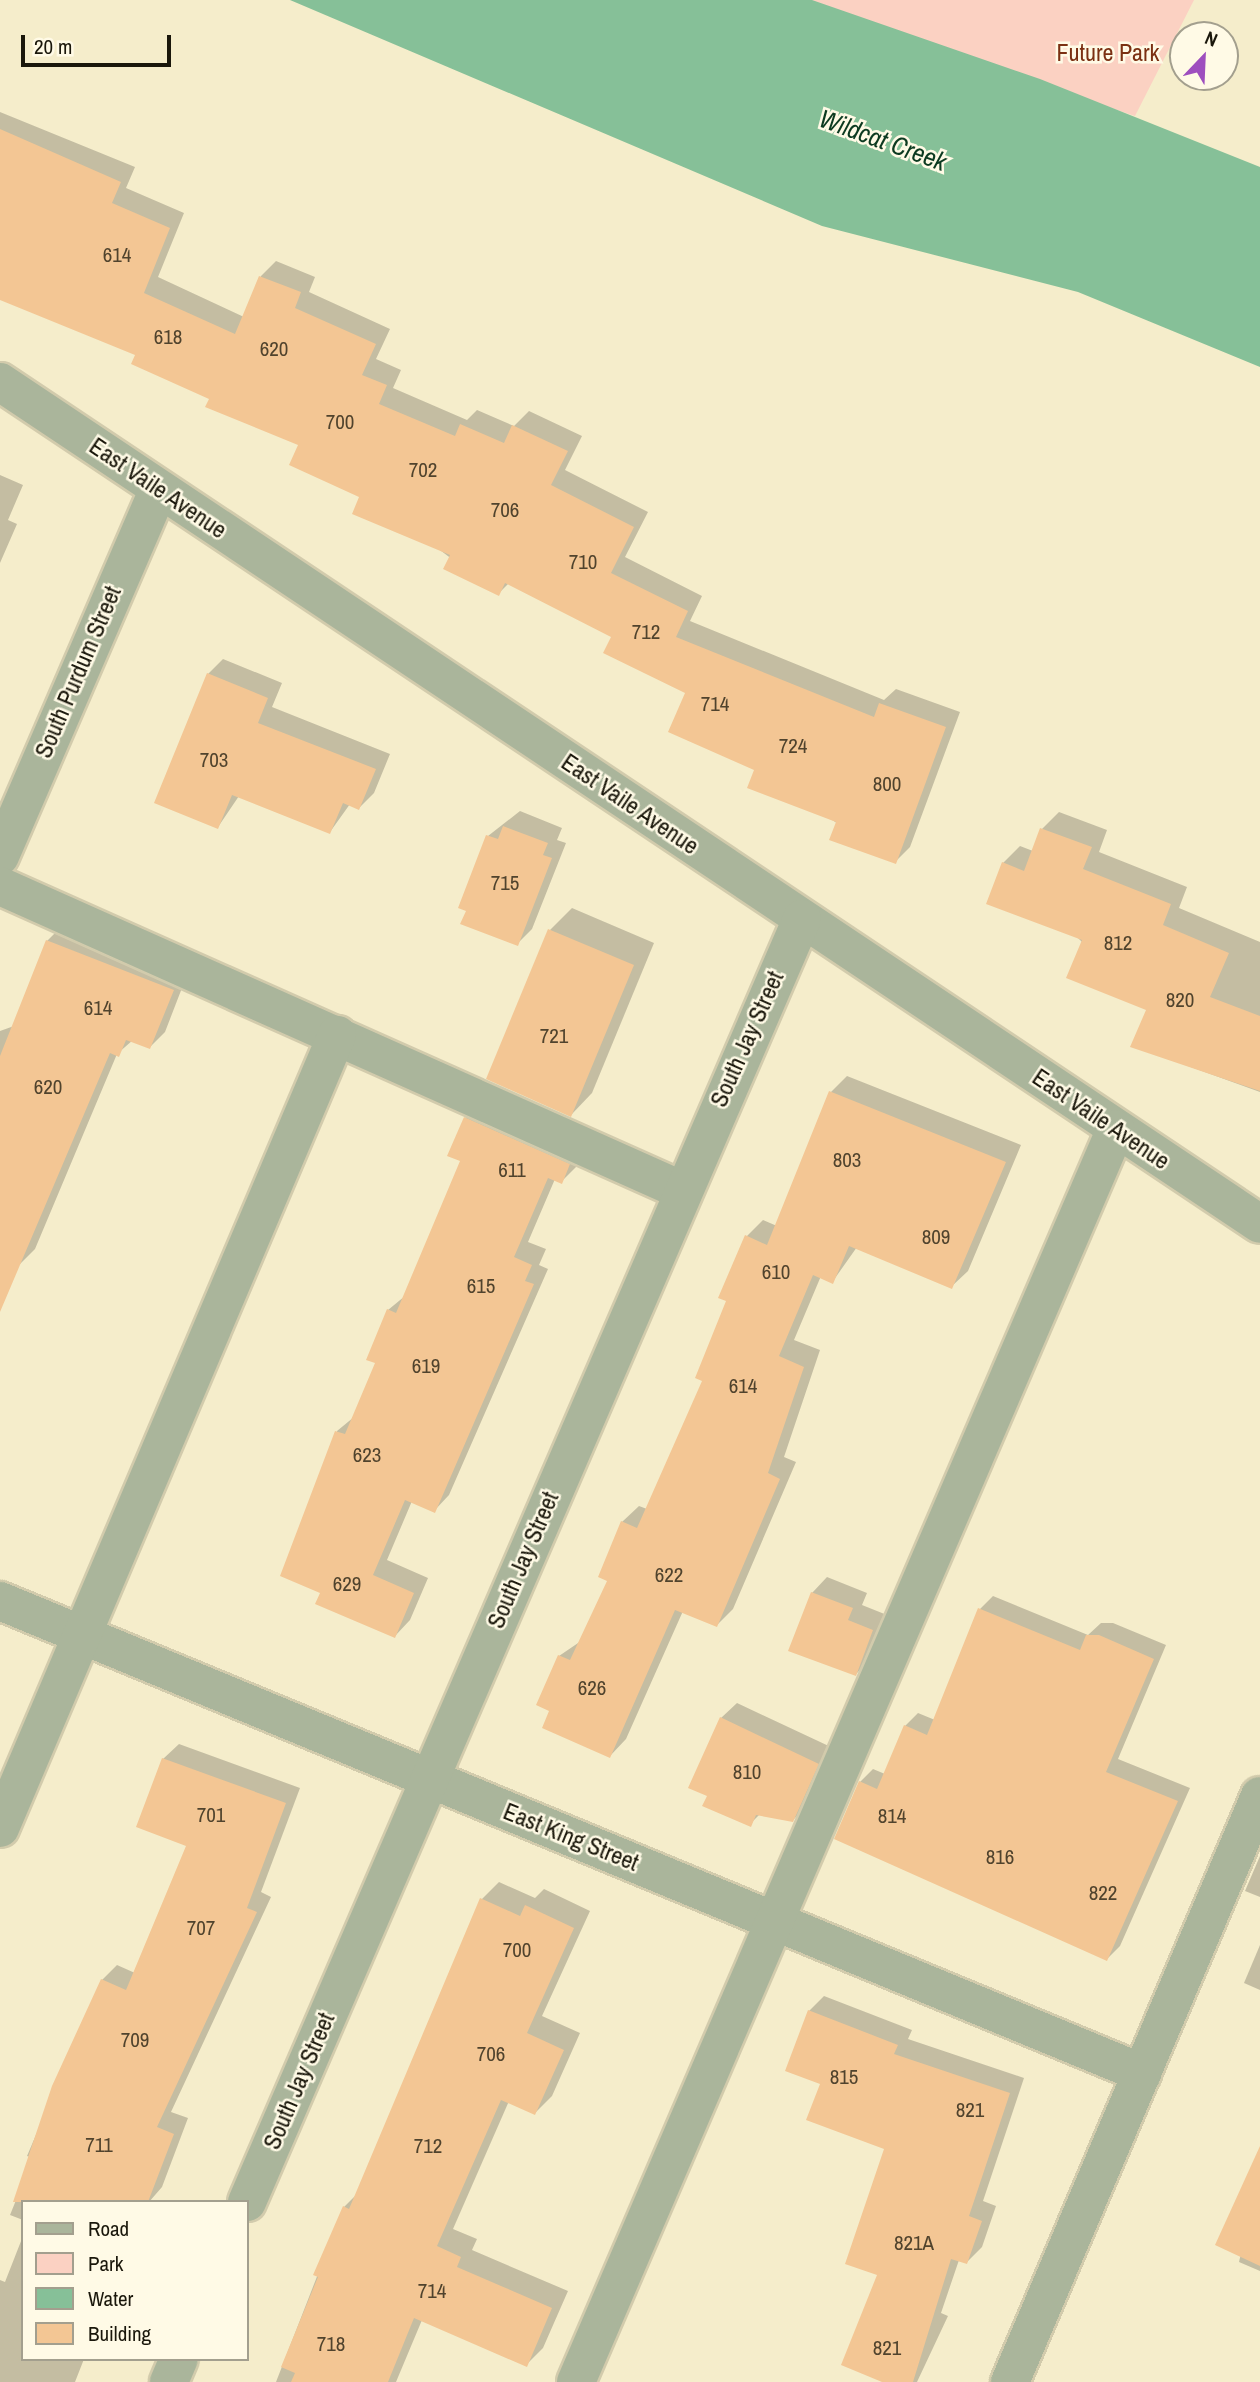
<!DOCTYPE html>
<html>
<head>
<meta charset="utf-8">
<style>
  body { margin:0 }
  #map { position:relative; width:1260px; height:2382px; overflow:hidden; background:#f5edcb; font-family:"Archivo Narrow",sans-serif }
  div>[style] { position:absolute }
  .green>* { inset:0; background:#fbd1c2 }
  .water>* { inset:0; background:#86c098 }
  .shadow>* { inset:0; background:#0003 }
  .building>* { inset:0; background:#f3c694 }
  .roads { filter:drop-shadow(2px 0 #d2cbac) drop-shadow(-2px 0 #d2cbac) drop-shadow(0 2px #d2cbac) drop-shadow(0 -2px #d2cbac) }
  .minor>* { height:38px; margin:-19px; padding:0 19px; transform-origin:19px; border-radius:19px; background:#aab59b }
  span { translate:-50% -50%; white-space:nowrap; text-align:center; line-height:1.15; -webkit-text-stroke:5px #fffae6; paint-order:stroke }
  .number-label { font-size:21px; color:#50432d }
  .number-label span { -webkit-text-stroke-width:0 }
  .park-label { font-size:24px; color:#7b3012 }
  .street-label { font-size:24px; color:#1a170b }
  .water-label { font-size:26px; color:#0c3a20; font-style:italic }
  .legend { position:absolute; left:21px; top:2200px; width:228px; height:161px; box-sizing:border-box; background:#fffae6; border:2px solid #a39f8e; margin:0; padding:9px 12px; list-style:none; font-size:21px; color:#1a170b }
  .legend li { display:flex; align-items:center; gap:14px; height:35px }
  .legend b { width:35px; border:2px solid #a39f8e }
  .north { position:absolute; left:1169px; top:21px; width:70px; height:70px; box-sizing:border-box; background:#fffae6; border:2px solid #a39f8e; border-radius:50%; rotate:23deg; font-size:19px; font-weight:700; line-height:28px; text-align:center; color:#1a170b }
  .north::after { content:''; display:block; margin:auto; width:24px; height:32px; background:#9e4ebe; clip-path:polygon(50% 0,100% 100%,50% 72%,0 100%) }
  .scale { position:absolute; left:21px; top:35px; width:150px; height:32px; box-sizing:border-box; border:4px solid #1a170b; border-top:0; padding-left:9px; font-size:21px; line-height:24px; white-space:nowrap; color:#1a170b; -webkit-text-stroke:5px #fffae6; paint-order:stroke }
</style>
</head>
<body>
<div id="map">
  <div class="green">
    <div style="clip-path:polygon(790px 0,1194px 0,1135px 116px)"></div>
  </div>
  <div class="water">
    <div style="clip-path:polygon(290px 0,812px 0,1040px 79px,1260px 167px,1260px 367px,1078px 292px,822px 226px)"></div>
  </div>
  <div class="shadow">
    <div style="clip-path:polygon(0 112px,135px 167px,126px 188px,184px 213px,158px 277px,244px 317px,261px 276px,276px 261px,315px 277px,309px 292px,390px 329px,376px 359px,401px 370px,393px 388px,467px 420px,477px 410px,514px 426px,529px 411px,582px 436px,565px 470px,648px 512px,625px 557px,702px 596px,690px 621px,884px 700px,896px 689px,960px 712px,910px 847px,895px 862px,756px 769px,687px 693px,614px 636px,509px 583px,498px 594px,300px 444px,137px 354px,0 259px)"></div>
    <div style="clip-path:polygon(0 475px,23px 485px,8px 520px,17px 524px,0 563px)"></div>
    <div style="clip-path:polygon(223px 659px,282px 683px,272px 707px,390px 754px,374px 793px,359px 808px,350px 804px,330px 832px,239px 796px,218px 827px,208px 674px)"></div>
    <div style="clip-path:polygon(520px 811px,562px 828px,557px 840px,566px 843px,532px 929px,517px 944px,468px 909px,488px 836px)"></div>
    <div style="clip-path:polygon(1059px 812px,1107px 830px,1099px 852px,1187px 887px,1179px 908px,1260px 942px,1260px 1092px,1133px 1046px,1149px 1009px,1003px 863px,1020px 846px,1033px 851px,1042px 829px)"></div>
    <div style="clip-path:polygon(572px 908px,654px 943px,592px 1093px,571px 1115px,550px 930px)"></div>
    <div style="clip-path:polygon(62px 926px,187px 975px,165px 1032px,150px 1047px,133px 1040px,117px 1054px,35px 1249px,20px 1264px,0 1255px,0 1031px,14px 1026px,47px 941px)"></div>
    <div style="clip-path:polygon(847px 1076px,1021px 1145px,968px 1271px,951px 1287px,857px 1247px,833px 1281px,821px 1276px,794px 1340px,820px 1350px,784px 1457px,796px 1462px,733px 1609px,717px 1625px,683px 1611px,626px 1739px,610px 1756px,551px 1710px,559px 1656px,581px 1641px,609px 1580px,622px 1522px,639px 1506px,647px 1509px,704px 1380px,747px 1236px,763px 1220px,777px 1226px,831px 1092px)"></div>
    <div style="clip-path:polygon(481px 1103px,584px 1149px,577px 1166px,561px 1182px,555px 1179px,528px 1242px,546px 1249px,539px 1265px,548px 1269px,449px 1495px,434px 1511px,412px 1501px,387px 1560px,428px 1578px,410px 1620px,395px 1636px,322px 1592px,337px 1431px,354px 1417px,377px 1362px,388px 1310px,405px 1296px,463px 1161px,465px 1118px)"></div>
    <div style="clip-path:polygon(827px 1577px,867px 1593px,862px 1605px,887px 1615px,871px 1659px,856px 1674px,812px 1593px)"></div>
    <div style="clip-path:polygon(993px 1596px,1088px 1635px,1101px 1623px,1113px 1623px,1166px 1645px,1118px 1759px,1190px 1788px,1120px 1946px,1107px 1959px,860px 1782px,873px 1769px,885px 1774px,905px 1726px,918px 1713px,935px 1720px,980px 1609px)"></div>
    <div style="clip-path:polygon(737px 1703px,833px 1748px,808px 1805px,793px 1820px,760px 1814px,750px 1824px,709px 1795px,721px 1718px)"></div>
    <div style="clip-path:polygon(179px 1744px,300px 1788px,261px 1892px,271px 1897px,171px 2112px,188px 2118px,162px 2187px,149px 2202px,23px 2202px,23px 2220px,10px 2215px,33px 2158px,27px 2156px,102px 1980px,117px 1965px,135px 1973px,188px 1845px,163px 1759px)"></div>
    <div style="clip-path:polygon(1260px 1856px,1260px 1897px,1245px 1891px)"></div>
    <div style="clip-path:polygon(499px 1882px,535px 1898px,544px 1889px,590px 1911px,542px 2016px,580px 2033px,552px 2096px,535px 2113px,509px 2101px,453px 2229px,477px 2239px,472px 2250px,568px 2291px,543px 2348px,526px 2365px,422px 2320px,396px 2382px,276px 2382px,344px 2207px,356px 2195px,482px 1899px)"></div>
    <div style="clip-path:polygon(1260px 1945px,1260px 1990px,1244px 1983px)"></div>
    <div style="clip-path:polygon(824px 1996px,912px 2030px,908px 2039px,1024px 2078px,983px 2201px,996px 2206px,982px 2247px,967px 2262px,959px 2260px,941px 2313px,948px 2316px,917px 2382px,887px 2382px,879px 2274px,887px 2148px,822px 2083px,809px 2011px)"></div>
    <div style="clip-path:polygon(1260px 2172px,1260px 2271px,1239px 2262px)"></div>
    <div style="clip-path:polygon(23px 2236px,23px 2359px,84px 2359px,75px 2382px,0 2382px,0 2280px,5px 2282px)"></div>
  </div>
  <div class="building">
    <div style="clip-path:polygon(0 129px,121px 182px,112px 203px,170px 228px,144px 293px,235px 334px,259px 276px,301px 292px,295px 308px,376px 344px,362px 375px,387px 385px,379px 404px,455px 436px,460px 424px,504px 443px,512px 425px,568px 451px,551px 485px,634px 527px,611px 573px,688px 611px,676px 637px,874px 717px,879px 703px,946px 727px,896px 864px,829px 840px,836px 822px,747px 788px,754px 770px,668px 732px,685px 693px,603px 653px,611px 637px,505px 583px,499px 596px,443px 569px,450px 555px,352px 514px,359px 497px,289px 465px,298px 445px,205px 407px,209px 399px,131px 364px,135px 355px,0 300px)"></div>
    <div style="clip-path:polygon(207px 673px,268px 698px,258px 723px,376px 769px,359px 810px,343px 803px,330px 834px,232px 795px,218px 829px,154px 803px)"></div>
    <div style="clip-path:polygon(503px 826px,548px 843px,543px 855px,552px 858px,518px 946px,460px 924px,466px 911px,458px 908px,486px 835px,498px 839px)"></div>
    <div style="clip-path:polygon(1040px 828px,1092px 847px,1083px 869px,1171px 904px,1163px 925px,1229px 953px,1210px 997px,1260px 1016px,1260px 1091px,1130px 1047px,1146px 1010px,1066px 978px,1082px 940px,986px 904px,1002px 862px,1024px 871px)"></div>
    <div style="clip-path:polygon(548px 929px,634px 965px,571px 1117px,486px 1079px)"></div>
    <div style="clip-path:polygon(46px 940px,174px 990px,150px 1049px,126px 1040px,119px 1057px,110px 1053px,0 1312px,0 1056px)"></div>
    <div style="clip-path:polygon(829px 1091px,1006px 1162px,952px 1289px,849px 1246px,833px 1284px,813px 1275px,779px 1356px,804px 1367px,768px 1473px,780px 1479px,717px 1627px,675px 1610px,610px 1758px,542px 1728px,549px 1711px,536px 1705px,558px 1655px,570px 1660px,607px 1581px,598px 1577px,621px 1521px,637px 1528px,702px 1381px,695px 1378px,726px 1301px,718px 1298px,745px 1235px,767px 1245px)"></div>
    <div style="clip-path:polygon(464px 1117px,570px 1164px,562px 1184px,548px 1178px,514px 1257px,532px 1265px,525px 1281px,534px 1284px,435px 1513px,405px 1500px,373px 1575px,414px 1593px,395px 1638px,315px 1604px,320px 1593px,280px 1576px,335px 1431px,345px 1434px,375px 1363px,366px 1360px,387px 1309px,396px 1313px,460px 1161px,447px 1156px)"></div>
    <div style="clip-path:polygon(811px 1592px,853px 1608px,848px 1620px,873px 1630px,856px 1676px,788px 1651px)"></div>
    <div style="clip-path:polygon(978px 1608px,1080px 1650px,1086px 1635px,1099px 1635px,1154px 1659px,1106px 1772px,1178px 1801px,1107px 1961px,834px 1839px,859px 1781px,877px 1789px,904px 1725px,927px 1735px)"></div>
    <div style="clip-path:polygon(720px 1717px,819px 1764px,793px 1822px,756px 1815px,751px 1827px,702px 1806px,707px 1796px,688px 1788px)"></div>
    <div style="clip-path:polygon(162px 1758px,286px 1803px,247px 1908px,257px 1912px,157px 2127px,174px 2134px,148px 2202px,13px 2202px,52px 2086px,101px 1979px,126px 1990px,186px 1846px,136px 1827px)"></div>
    <div style="clip-path:polygon(480px 1898px,520px 1916px,525px 1905px,574px 1928px,527px 2033px,564px 2050px,535px 2115px,501px 2100px,437px 2246px,461px 2257px,457px 2267px,552px 2308px,527px 2367px,414px 2318px,388px 2382px,291px 2382px,295px 2373px,281px 2367px,318px 2277px,313px 2275px,343px 2206px,349px 2209px)"></div>
    <div style="clip-path:polygon(808px 2010px,898px 2045px,894px 2054px,1010px 2093px,969px 2216px,982px 2221px,967px 2264px,951px 2259px,913px 2382px,882px 2382px,841px 2365px,877px 2275px,845px 2264px,884px 2149px,806px 2120px,820px 2084px,785px 2071px)"></div>
    <div style="clip-path:polygon(1260px 2146px,1260px 2266px,1215px 2245px)"></div>
  </div>
  <div class="roads">
    <div class="minor">
      <div style="left:0;top:382px;width:1515px;rotate:33.75deg"></div>
      <div style="left:0;top:856px;width:400px;rotate:-66.6deg"></div>
      <div style="left:0;top:886px;width:746px;rotate:24.06deg"></div>
      <div style="left:0;top:1601px;width:1236px;rotate:22.46deg"></div>
      <div style="left:0;top:1828px;width:862px;rotate:-66.98deg"></div>
      <div style="left:247px;top:2202px;width:1398px;rotate:-66.61deg"></div>
      <div style="left:169px;top:2382px;width:25px;rotate:-67deg"></div>
      <div style="left:576px;top:2382px;width:1364px;rotate:-66.69deg"></div>
      <div style="left:1010px;top:2382px;width:637px;rotate:-66.9deg"></div>
    </div>
  </div>
  <div class="number-label">
    <span style="left:117px;top:255px">614</span>
    <span style="left:168px;top:337px">618</span>
    <span style="left:274px;top:349px">620</span>
    <span style="left:340px;top:422px">700</span>
    <span style="left:423px;top:470px">702</span>
    <span style="left:505px;top:510px">706</span>
    <span style="left:583px;top:562px">710</span>
    <span style="left:646px;top:632px">712</span>
    <span style="left:715px;top:704px">714</span>
    <span style="left:793px;top:746px">724</span>
    <span style="left:214px;top:760px">703</span>
    <span style="left:887px;top:784px">800</span>
    <span style="left:505px;top:883px">715</span>
    <span style="left:1118px;top:943px">812</span>
    <span style="left:1180px;top:1000px">820</span>
    <span style="left:98px;top:1008px">614</span>
    <span style="left:554px;top:1036px">721</span>
    <span style="left:48px;top:1087px">620</span>
    <span style="left:847px;top:1160px">803</span>
    <span style="left:512px;top:1170px">611</span>
    <span style="left:936px;top:1237px">809</span>
    <span style="left:776px;top:1272px">610</span>
    <span style="left:481px;top:1286px">615</span>
    <span style="left:426px;top:1366px">619</span>
    <span style="left:743px;top:1386px">614</span>
    <span style="left:367px;top:1455px">623</span>
    <span style="left:669px;top:1575px">622</span>
    <span style="left:347px;top:1584px">629</span>
    <span style="left:592px;top:1688px">626</span>
    <span style="left:747px;top:1772px">810</span>
    <span style="left:211px;top:1815px">701</span>
    <span style="left:892px;top:1816px">814</span>
    <span style="left:1000px;top:1857px">816</span>
    <span style="left:1103px;top:1893px">822</span>
    <span style="left:201px;top:1928px">707</span>
    <span style="left:517px;top:1950px">700</span>
    <span style="left:135px;top:2040px">709</span>
    <span style="left:491px;top:2054px">706</span>
    <span style="left:844px;top:2077px">815</span>
    <span style="left:970px;top:2110px">821</span>
    <span style="left:99px;top:2145px">711</span>
    <span style="left:428px;top:2146px">712</span>
    <span style="left:914px;top:2243px">821A</span>
    <span style="left:432px;top:2291px">714</span>
    <span style="left:331px;top:2344px">718</span>
    <span style="left:887px;top:2348px">821</span>
  </div>
  <div class="park-label">
    <span style="left:1108px;top:53px">Future Park</span>
  </div>
  <div class="street-label">
    <span style="left:158px;top:488px;rotate:34deg">East Vaile Avenue</span>
    <span style="left:78px;top:672px;rotate:-67deg">South Purdum Street</span>
    <span style="left:630px;top:804px;rotate:34deg">East Vaile Avenue</span>
    <span style="left:747px;top:1039px;rotate:-66deg">South Jay Street</span>
    <span style="left:1101px;top:1119px;rotate:34deg">East Vaile Avenue</span>
    <span style="left:523px;top:1560px;rotate:-67deg">South Jay Street</span>
    <span style="left:571px;top:1837px;rotate:22deg">East King Street</span>
    <span style="left:299px;top:2081px;rotate:-67deg">South Jay Street</span>
  </div>
  <div class="water-label">
    <span style="left:883px;top:140px;rotate:20deg">Wildcat Creek</span>
  </div>
  <ul class="legend">
  <li><b style="height:9px;background:#aab59b"></b>Road</li>
  <li><b style="height:19px;background:#fbd1c2"></b>Park</li>
  <li><b style="height:19px;background:#86c098"></b>Water</li>
  <li><b style="height:19px;background:#f3c694"></b>Building</li>
  </ul>
  <div class="north">N</div>
  <div class="scale">20 m</div>
</div>
</body>
</html>
